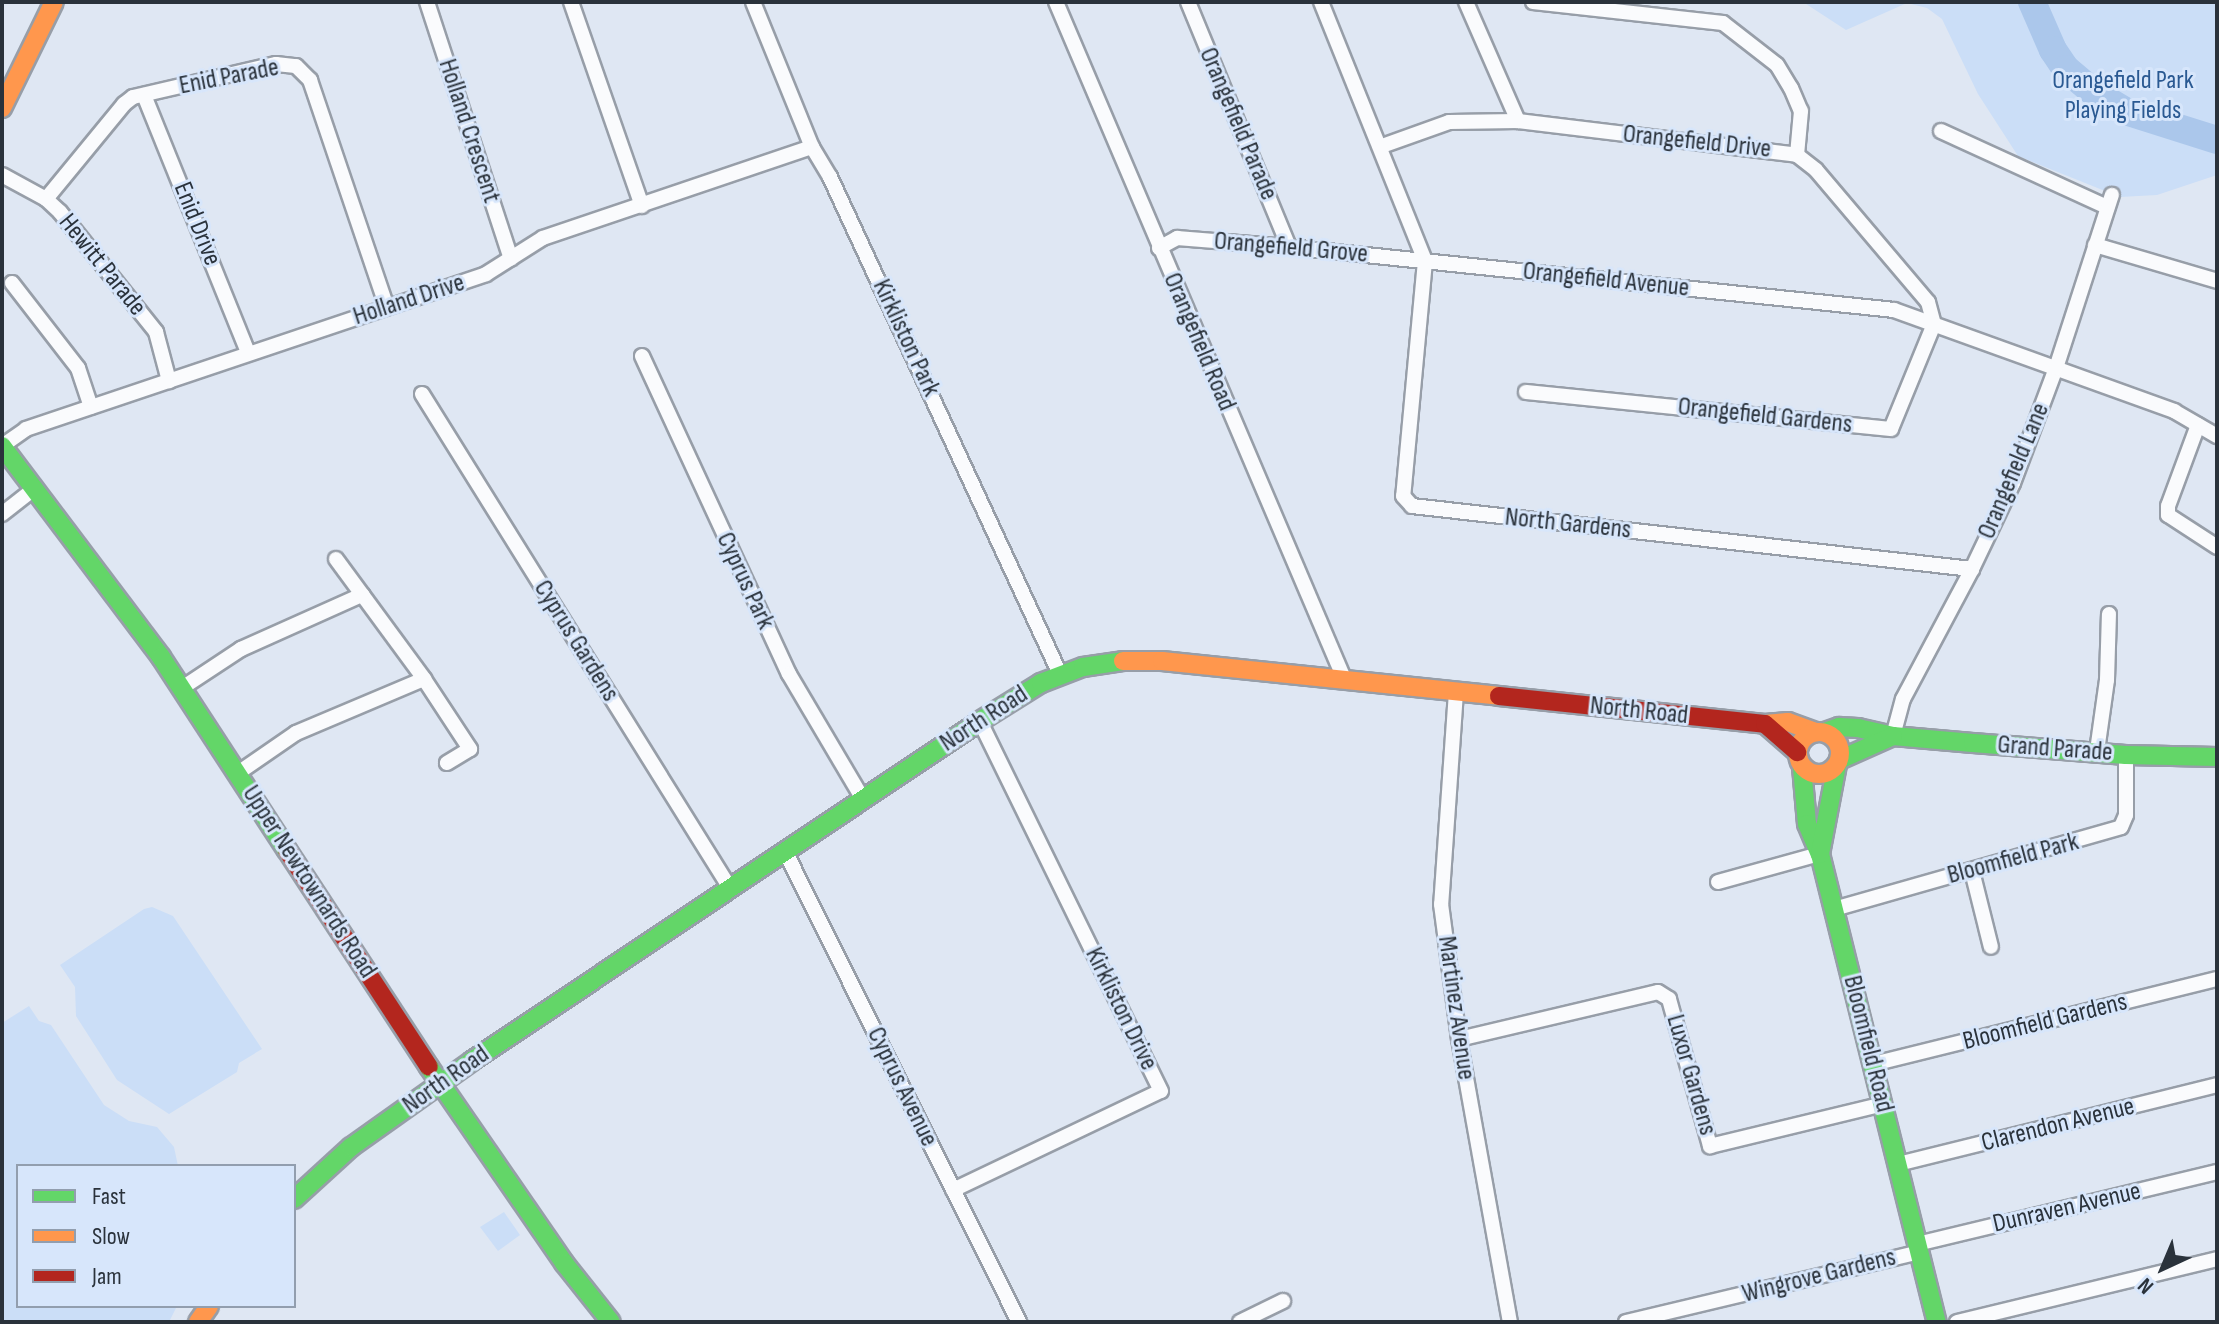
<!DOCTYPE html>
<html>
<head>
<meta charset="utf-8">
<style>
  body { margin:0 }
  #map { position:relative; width:2219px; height:1324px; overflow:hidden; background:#dfe7f3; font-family:"Sofia Sans Condensed",sans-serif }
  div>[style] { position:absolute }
  .green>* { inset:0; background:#cbdef7 }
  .river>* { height:28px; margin:-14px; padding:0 14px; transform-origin:14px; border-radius:14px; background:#abc7eb }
  .roads { filter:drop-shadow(2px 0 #979ea8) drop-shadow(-2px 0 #979ea8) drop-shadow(0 2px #979ea8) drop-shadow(0 -2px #979ea8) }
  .street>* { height:14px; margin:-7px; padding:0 7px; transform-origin:7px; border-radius:7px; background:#fafbfd }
  .fast>* { height:18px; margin:-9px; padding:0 9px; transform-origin:9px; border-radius:9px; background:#63d668 }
  .slow>* { height:18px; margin:-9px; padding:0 9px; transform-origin:9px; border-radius:9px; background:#ff974d }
  .slow>.ring { margin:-9px; padding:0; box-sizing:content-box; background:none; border:18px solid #ff974d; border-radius:50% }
  .jam>* { height:18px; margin:-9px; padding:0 9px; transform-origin:9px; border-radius:9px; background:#b3261e }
  span { translate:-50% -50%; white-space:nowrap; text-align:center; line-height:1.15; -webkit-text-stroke:6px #d7e6fb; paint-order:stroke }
  .street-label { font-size:26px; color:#2a323b }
  .park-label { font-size:26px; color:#2a5992 }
  .frame { position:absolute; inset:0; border:4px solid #2a323b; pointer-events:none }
  .legend { position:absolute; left:16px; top:1164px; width:280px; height:144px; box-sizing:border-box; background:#d7e6fb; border:2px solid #929eae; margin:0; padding:10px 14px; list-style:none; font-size:24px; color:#2a323b }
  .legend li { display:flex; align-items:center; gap:16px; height:40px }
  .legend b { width:40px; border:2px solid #929eae }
  .north { position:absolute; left:2123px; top:1228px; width:80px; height:80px; -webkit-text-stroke:6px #d7e6fb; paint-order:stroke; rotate:224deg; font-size:22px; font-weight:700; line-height:32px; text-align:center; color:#2a323b }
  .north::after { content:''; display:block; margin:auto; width:28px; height:36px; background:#2a323b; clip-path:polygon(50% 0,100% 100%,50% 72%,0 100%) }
</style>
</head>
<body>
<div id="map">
  <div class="green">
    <div style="clip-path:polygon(1803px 2px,2217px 2px,2217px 175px,2157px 195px,2120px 197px,2018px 156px,1978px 94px,1942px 19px,1927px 8px,1907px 3px,1846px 30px)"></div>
    <div style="clip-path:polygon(152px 907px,173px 916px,262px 1049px,239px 1063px,237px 1072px,169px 1114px,117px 1080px,76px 1016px,75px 987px,60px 965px,144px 909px)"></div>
    <div style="clip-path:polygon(29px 1006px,39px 1021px,51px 1025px,104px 1105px,129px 1121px,157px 1127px,174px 1147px,178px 1166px,18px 1166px,18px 1306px,177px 1306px,169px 1322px,2px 1322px,2px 1023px)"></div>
    <div style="clip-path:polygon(504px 1212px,520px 1235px,498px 1251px,480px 1227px)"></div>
  </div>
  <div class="river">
    <div style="left:2032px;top:2px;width:52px;rotate:66.4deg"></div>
    <div style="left:2053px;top:50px;width:23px;rotate:56deg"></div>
    <div style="left:2066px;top:69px;width:38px;rotate:40deg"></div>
    <div style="left:2095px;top:93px;width:35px;rotate:31deg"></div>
    <div style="left:2125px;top:111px;width:96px;rotate:17.5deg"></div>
  </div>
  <div class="roads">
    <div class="street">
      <div style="left:427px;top:2px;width:270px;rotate:71.9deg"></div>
      <div style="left:571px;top:2px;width:216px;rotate:70.8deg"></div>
      <div style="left:753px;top:2px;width:157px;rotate:67.9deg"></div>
      <div style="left:812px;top:147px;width:35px;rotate:59deg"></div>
      <div style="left:830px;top:177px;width:548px;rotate:65.17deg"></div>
      <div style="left:1056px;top:2px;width:738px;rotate:66.94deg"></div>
      <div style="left:1188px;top:2px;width:265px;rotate:67.6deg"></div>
      <div style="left:1321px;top:2px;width:279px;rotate:68.1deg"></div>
      <div style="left:1425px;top:261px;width:236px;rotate:95.3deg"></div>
      <div style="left:1403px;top:496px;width:13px;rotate:48deg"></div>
      <div style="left:1412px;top:506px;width:564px;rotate:6.42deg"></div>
      <div style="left:1466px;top:2px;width:130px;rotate:66.4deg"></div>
      <div style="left:1533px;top:2px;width:191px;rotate:6.3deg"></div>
      <div style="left:1723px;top:23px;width:68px;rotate:37.9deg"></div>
      <div style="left:1777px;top:65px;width:27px;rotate:59deg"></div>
      <div style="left:1791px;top:88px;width:25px;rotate:67deg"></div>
      <div style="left:1801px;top:111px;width:44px;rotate:95.2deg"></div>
      <div style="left:144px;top:95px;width:278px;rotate:68deg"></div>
      <div style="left:1941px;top:131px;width:183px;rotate:24.6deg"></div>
      <div style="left:1382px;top:146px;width:71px;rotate:-19.7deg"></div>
      <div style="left:1449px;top:122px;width:69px;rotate:-0.8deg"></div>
      <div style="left:1518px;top:121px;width:281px;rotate:6.9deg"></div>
      <div style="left:1797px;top:155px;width:24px;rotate:38deg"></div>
      <div style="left:1816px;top:170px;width:173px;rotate:49.7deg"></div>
      <div style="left:1928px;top:302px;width:23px;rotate:75deg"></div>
      <div style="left:1934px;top:324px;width:113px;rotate:112.3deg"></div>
      <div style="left:1891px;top:429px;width:367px;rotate:-174.2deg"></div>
      <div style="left:2px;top:175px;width:50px;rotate:28.6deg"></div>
      <div style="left:46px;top:199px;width:19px;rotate:43deg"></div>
      <div style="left:60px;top:212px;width:154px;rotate:51.3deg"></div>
      <div style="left:156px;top:332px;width:51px;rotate:75.1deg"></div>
      <div style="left:46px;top:199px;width:123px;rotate:-50.6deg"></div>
      <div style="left:124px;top:104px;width:11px;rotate:-38deg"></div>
      <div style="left:133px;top:97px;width:147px;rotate:-13deg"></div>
      <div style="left:276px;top:64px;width:20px;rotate:6deg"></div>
      <div style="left:296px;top:66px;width:20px;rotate:45deg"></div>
      <div style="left:310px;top:80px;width:240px;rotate:71.3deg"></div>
      <div style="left:2095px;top:245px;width:127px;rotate:16.4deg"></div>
      <div style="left:1159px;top:248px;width:21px;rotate:-29deg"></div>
      <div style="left:1177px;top:238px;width:112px;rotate:4.6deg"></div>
      <div style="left:1289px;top:247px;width:608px;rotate:5.94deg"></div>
      <div style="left:1894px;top:310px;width:298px;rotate:19.8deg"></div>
      <div style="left:2174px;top:411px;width:50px;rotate:30.2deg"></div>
      <div style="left:12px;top:283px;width:108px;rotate:52.2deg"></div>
      <div style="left:78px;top:368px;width:41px;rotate:71.6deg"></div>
      <div style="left:642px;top:356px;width:350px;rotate:65.2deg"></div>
      <div style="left:789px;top:674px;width:145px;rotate:59.4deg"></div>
      <div style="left:422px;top:394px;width:582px;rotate:58.06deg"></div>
      <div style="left:2198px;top:425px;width:86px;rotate:110.3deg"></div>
      <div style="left:2168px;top:506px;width:9px;rotate:90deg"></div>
      <div style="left:2168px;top:515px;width:59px;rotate:33.1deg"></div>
      <div style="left:2px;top:446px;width:29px;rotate:-35deg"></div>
      <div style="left:26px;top:429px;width:485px;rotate:-18.6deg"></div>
      <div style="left:486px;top:274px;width:67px;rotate:-32.3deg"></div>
      <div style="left:543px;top:238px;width:284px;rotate:-18.7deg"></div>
      <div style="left:2px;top:514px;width:42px;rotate:-38.2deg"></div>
      <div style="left:336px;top:559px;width:149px;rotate:53.7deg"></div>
      <div style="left:424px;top:679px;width:84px;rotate:56.7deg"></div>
      <div style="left:470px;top:749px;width:27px;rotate:149deg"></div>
      <div style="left:182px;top:688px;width:71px;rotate:-33.5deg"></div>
      <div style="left:241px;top:649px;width:133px;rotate:-24.1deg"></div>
      <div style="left:1456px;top:692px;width:213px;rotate:94deg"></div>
      <div style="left:1441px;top:904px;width:136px;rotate:82.4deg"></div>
      <div style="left:1459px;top:1039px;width:288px;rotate:79.8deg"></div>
      <div style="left:1893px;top:736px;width:38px;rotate:-75deg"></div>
      <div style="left:1903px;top:699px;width:147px;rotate:-62deg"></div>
      <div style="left:1972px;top:569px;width:95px;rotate:-64.5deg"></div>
      <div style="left:2013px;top:483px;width:123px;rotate:-69.5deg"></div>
      <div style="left:2056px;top:368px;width:182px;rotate:-72.1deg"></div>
      <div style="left:2097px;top:751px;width:72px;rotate:-82deg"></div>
      <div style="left:2107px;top:680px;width:66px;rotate:-88.3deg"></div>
      <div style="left:238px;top:773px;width:70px;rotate:-34.6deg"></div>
      <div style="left:296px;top:733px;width:139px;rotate:-22.9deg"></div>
      <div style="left:785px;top:851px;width:526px;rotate:63.58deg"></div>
      <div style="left:1972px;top:871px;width:78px;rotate:76deg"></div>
      <div style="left:1718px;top:882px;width:106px;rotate:-15.4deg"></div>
      <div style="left:1834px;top:909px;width:298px;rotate:-15.9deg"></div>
      <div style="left:2121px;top:827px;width:13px;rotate:-67deg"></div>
      <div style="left:2126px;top:815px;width:60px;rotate:-90deg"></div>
      <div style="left:1459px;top:1039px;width:204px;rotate:-13.3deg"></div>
      <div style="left:1658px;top:992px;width:13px;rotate:32deg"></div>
      <div style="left:1669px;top:999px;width:153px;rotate:74.4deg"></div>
      <div style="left:1710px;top:1146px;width:178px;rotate:-13.6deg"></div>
      <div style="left:1873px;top:1064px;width:354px;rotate:-13.9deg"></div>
      <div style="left:1898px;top:1164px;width:329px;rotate:-13.9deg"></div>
      <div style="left:953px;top:1190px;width:230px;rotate:-25.5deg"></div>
      <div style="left:1161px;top:1091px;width:412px;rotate:-116.1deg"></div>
      <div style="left:1917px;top:1244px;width:309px;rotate:-13.5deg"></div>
      <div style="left:1240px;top:1322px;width:48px;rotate:-26deg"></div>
      <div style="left:1626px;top:1322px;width:301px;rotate:-13.4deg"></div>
      <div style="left:1957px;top:1322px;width:268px;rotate:-13.6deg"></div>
    </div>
    <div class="fast">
      <div style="left:2px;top:446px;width:264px;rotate:53deg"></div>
      <div style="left:161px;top:657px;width:230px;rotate:56.9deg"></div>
      <div style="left:1825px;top:732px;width:15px;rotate:-20deg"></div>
      <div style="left:1839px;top:727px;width:19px;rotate:3deg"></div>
      <div style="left:1858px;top:728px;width:36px;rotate:13deg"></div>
      <div style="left:1893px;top:736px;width:80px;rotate:5deg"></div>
      <div style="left:1973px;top:743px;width:153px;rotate:4.5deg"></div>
      <div style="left:2126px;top:755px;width:91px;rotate:1.3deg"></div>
      <div style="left:1839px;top:760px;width:59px;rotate:-24deg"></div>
      <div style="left:1802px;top:767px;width:57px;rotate:85deg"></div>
      <div style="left:1807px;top:824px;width:33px;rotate:67deg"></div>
      <div style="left:1820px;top:854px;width:482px;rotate:76deg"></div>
      <div style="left:1820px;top:854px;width:91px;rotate:-79.2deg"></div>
      <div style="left:429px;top:1067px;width:238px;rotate:55.4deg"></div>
      <div style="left:564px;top:1263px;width:75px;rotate:51.5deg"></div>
      <div style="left:294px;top:1199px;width:77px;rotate:-42.4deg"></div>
      <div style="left:351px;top:1147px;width:148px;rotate:-35.4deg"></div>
      <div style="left:472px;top:1061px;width:611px;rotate:-33.79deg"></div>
      <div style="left:980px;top:721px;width:72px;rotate:-31.9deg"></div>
      <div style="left:1041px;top:683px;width:45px;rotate:-20.9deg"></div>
      <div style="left:1083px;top:667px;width:40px;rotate:-8.5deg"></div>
    </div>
    <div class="slow">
      <div style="left:2px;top:108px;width:118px;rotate:-63.9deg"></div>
      <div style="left:1123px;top:661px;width:39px"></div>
      <div style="left:1162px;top:661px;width:339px;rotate:5.9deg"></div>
      <div style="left:1765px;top:724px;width:23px;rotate:-5deg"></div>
      <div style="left:1788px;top:722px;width:30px;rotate:20deg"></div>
      <div class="ring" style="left:1798px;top:732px;width:24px;height:24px"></div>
      <div style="left:198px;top:1322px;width:19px;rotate:-55deg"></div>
    </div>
    <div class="jam">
      <div style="left:1499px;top:696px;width:267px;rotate:6deg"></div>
      <div style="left:1765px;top:724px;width:43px;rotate:41.2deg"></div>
      <div style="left:287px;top:850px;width:259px;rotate:56.8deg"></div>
    </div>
  </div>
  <div class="street-label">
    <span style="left:229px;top:77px;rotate:-11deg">Enid Parade</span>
    <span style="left:1238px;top:124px;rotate:67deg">Orangefield Parade</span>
    <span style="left:469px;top:131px;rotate:72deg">Holland Crescent</span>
    <span style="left:1697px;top:142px;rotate:6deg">Orangefield Drive</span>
    <span style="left:197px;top:224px;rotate:68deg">Enid Drive</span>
    <span style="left:1291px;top:248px;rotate:5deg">Orangefield Grove</span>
    <span style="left:102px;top:265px;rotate:51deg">Hewitt Parade</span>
    <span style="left:1606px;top:280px;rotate:6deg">Orangefield Avenue</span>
    <span style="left:409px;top:300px;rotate:-18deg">Holland Drive</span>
    <span style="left:906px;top:338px;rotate:65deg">Kirkliston Park</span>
    <span style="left:1199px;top:342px;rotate:67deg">Orangefield Road</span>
    <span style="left:1765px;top:416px;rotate:6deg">Orangefield Gardens</span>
    <span style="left:2014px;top:471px;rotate:-67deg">Orangefield Lane</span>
    <span style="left:1568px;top:524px;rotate:6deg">North Gardens</span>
    <span style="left:745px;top:581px;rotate:65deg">Cyprus Park</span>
    <span style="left:576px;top:641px;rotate:58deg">Cyprus Gardens</span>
    <span style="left:1639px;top:711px;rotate:6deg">North Road</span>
    <span style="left:984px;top:719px;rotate:-33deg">North Road</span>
    <span style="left:2055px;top:749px;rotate:4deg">Grand Parade</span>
    <span style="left:2013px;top:859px;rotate:-15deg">Bloomfield Park</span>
    <span style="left:309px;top:882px;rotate:57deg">Upper Newtownards Road</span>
    <span style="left:1456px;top:1008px;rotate:82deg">Martinez Avenue</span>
    <span style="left:1121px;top:1009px;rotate:64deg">Kirkliston Drive</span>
    <span style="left:2045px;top:1022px;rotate:-14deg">Bloomfield Gardens</span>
    <span style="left:1868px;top:1044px;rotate:76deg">Bloomfield Road</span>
    <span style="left:1691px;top:1075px;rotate:74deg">Luxor Gardens</span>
    <span style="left:446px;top:1080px;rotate:-35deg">North Road</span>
    <span style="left:902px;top:1087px;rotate:64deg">Cyprus Avenue</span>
    <span style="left:2058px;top:1125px;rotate:-14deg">Clarendon Avenue</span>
    <span style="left:2067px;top:1208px;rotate:-13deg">Dunraven Avenue</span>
    <span style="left:1819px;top:1276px;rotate:-14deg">Wingrove Gardens</span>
  </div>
  <div class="park-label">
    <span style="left:2123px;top:96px">Orangefield Park<br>Playing Fields</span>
  </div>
  <div class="frame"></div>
  <ul class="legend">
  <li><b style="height:10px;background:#63d668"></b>Fast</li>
  <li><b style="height:10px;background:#ff974d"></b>Slow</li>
  <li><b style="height:10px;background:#b3261e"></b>Jam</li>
  </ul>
  <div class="north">N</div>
</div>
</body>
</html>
